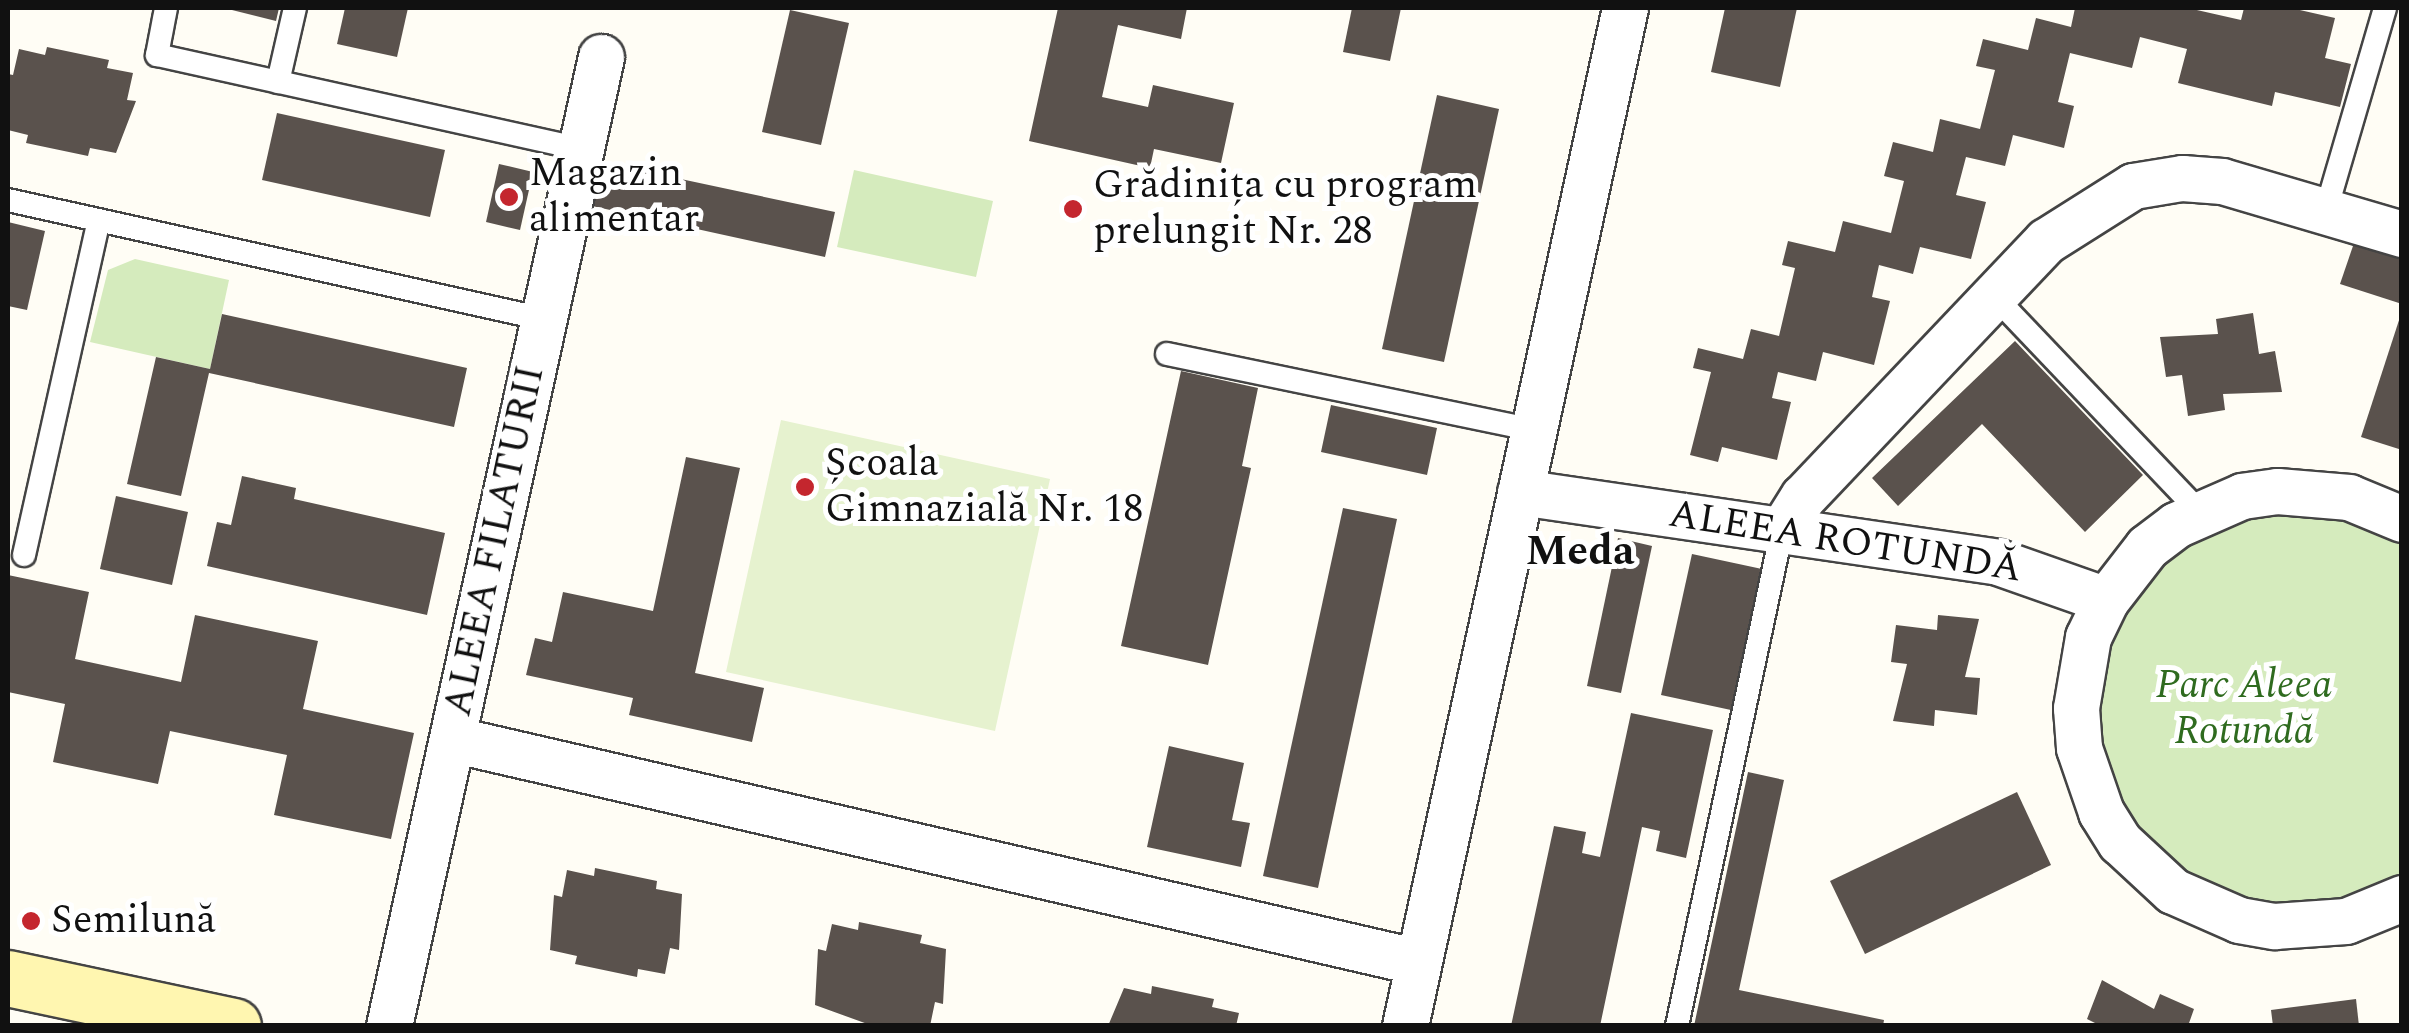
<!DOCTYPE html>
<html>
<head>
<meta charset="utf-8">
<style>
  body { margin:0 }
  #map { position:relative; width:2409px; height:1033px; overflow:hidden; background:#fffdf5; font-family:Spectral,serif }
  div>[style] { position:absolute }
  .green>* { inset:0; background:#d5ebbd }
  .pitch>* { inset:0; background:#e6f2cf }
  .building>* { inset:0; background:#5a524d }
  .roads { filter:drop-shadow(2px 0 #444) drop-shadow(-2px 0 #444) drop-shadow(0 2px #444) drop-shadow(0 -2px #444) }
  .service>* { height:22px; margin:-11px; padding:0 11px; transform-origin:11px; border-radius:11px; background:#fff }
  .minor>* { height:45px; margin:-22.5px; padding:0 22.5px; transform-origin:22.5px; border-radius:22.5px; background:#fff }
  .secondary>* { height:55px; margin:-27.5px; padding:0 27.5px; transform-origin:27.5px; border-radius:27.5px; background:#fff6b0 }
  .dots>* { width:28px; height:28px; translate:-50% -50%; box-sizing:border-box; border:5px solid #fff; border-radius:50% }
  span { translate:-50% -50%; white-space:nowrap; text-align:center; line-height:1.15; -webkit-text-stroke:10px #fff; paint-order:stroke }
  .poi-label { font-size:40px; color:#111 }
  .left { translate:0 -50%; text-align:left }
  .street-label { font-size:40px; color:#111 }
  .park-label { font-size:40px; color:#2f6b1f; font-style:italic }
  .neighbourhood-label { font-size:42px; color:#111; font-weight:700 }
  .frame { position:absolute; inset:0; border:10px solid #111; pointer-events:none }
</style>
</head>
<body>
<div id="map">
  <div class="green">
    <div style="clip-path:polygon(854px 170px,993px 201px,976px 277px,837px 247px)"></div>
    <div style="clip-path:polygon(135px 259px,229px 280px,210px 369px,90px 342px,108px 270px)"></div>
    <div style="clip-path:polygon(2245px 508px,2378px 520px,2401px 532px,2401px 885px,2343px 909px,2210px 898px,2130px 835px,2087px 708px,2131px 580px)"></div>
  </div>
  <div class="pitch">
    <div style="clip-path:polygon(781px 420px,1050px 479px,995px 731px,726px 672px)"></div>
  </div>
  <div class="building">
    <div style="clip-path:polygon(224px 8px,279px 8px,276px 21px)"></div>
    <div style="clip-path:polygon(345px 8px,408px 8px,397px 57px,337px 44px)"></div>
    <div style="clip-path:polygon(1058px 8px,1187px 8px,1181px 39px,1118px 25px,1102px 97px,1148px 107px,1153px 85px,1234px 103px,1221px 163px,1154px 149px,1150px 168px,1029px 141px)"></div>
    <div style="clip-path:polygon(1352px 8px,1401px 8px,1390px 61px,1343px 52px)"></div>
    <div style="clip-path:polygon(1725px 8px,1797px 8px,1780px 87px,1711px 72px)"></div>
    <div style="clip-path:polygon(2075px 8px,2188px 8px,2241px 20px,2244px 8px,2291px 8px,2335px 18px,2325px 58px,2351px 64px,2340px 107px,2275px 92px,2272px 106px,2178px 83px,2187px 49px,2140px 37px,2132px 68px,2070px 53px,2058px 102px,2074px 106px,2064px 148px,2013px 135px,2005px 166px,1966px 157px,1956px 195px,1986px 202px,1971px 259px,1920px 247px,1913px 274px,1879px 265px,1872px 297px,1890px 301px,1874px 365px,1823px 352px,1816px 381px,1778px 372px,1772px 398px,1791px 402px,1777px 460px,1722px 447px,1718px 462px,1690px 455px,1711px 372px,1693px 368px,1698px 348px,1743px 359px,1751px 329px,1779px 336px,1795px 268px,1782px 265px,1788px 241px,1835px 252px,1843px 221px,1891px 233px,1904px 181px,1884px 176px,1893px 142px,1933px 152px,1940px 119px,1980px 129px,1995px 70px,1976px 66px,1983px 39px,2028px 50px,2036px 18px,2071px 27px)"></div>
    <div style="clip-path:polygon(790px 10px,849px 23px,821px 145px,762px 132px)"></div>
    <div style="clip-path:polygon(47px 47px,109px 60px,107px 68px,133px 73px,127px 100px,136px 101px,116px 153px,90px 148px,88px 156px,26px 143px,28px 135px,8px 130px,8px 74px,13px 75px,19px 49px,45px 55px)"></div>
    <div style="clip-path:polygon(1437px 95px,1499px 109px,1444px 362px,1382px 349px)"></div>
    <div style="clip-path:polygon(277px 113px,445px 150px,430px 217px,262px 180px)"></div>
    <div style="clip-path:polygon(601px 162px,835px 212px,825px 257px,592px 206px)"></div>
    <div style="clip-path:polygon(499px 164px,533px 172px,520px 230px,486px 222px)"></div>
    <div style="clip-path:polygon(8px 222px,45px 231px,27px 310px,8px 306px)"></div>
    <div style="clip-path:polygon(2354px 243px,2402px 258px,2402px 304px,2340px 284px)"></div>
    <div style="clip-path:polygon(2253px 313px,2259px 354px,2275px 351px,2282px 392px,2223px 394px,2225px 410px,2188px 416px,2182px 375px,2166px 377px,2160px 337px,2218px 334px,2216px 319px)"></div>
    <div style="clip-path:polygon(222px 314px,467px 368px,454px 427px,209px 373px,181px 496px,127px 484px,156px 357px,210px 369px)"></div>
    <div style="clip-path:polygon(2401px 314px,2402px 314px,2402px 450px,2361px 437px)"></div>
    <div style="clip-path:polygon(2015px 341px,2143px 475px,2085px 532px,1982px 424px,1898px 506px,1872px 478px)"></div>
    <div style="clip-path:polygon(1181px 371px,1258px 388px,1242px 466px,1251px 468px,1208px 665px,1121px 646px)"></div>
    <div style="clip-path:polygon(1331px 405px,1437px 428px,1427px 475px,1321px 452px)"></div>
    <div style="clip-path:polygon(686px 457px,740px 468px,695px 673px,764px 688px,752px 742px,629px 715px,633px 698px,526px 675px,535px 638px,552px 642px,563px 592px,653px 611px)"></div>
    <div style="clip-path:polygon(242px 476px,296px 488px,294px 499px,445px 533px,427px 615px,207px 566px,217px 522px,231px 525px)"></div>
    <div style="clip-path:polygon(116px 496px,188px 512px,172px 585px,100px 569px)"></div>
    <div style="clip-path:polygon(1343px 508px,1397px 519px,1318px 888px,1263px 876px)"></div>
    <div style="clip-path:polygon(1618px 538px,1652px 546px,1621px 693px,1587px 686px)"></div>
    <div style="clip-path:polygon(1692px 554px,1762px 569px,1731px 710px,1661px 695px)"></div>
    <div style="clip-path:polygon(8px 575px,89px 592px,75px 659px,181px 682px,195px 615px,318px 641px,303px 709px,414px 733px,391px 839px,274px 815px,287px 755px,170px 731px,158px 784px,53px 762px,65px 704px,8px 692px)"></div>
    <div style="clip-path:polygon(1938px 615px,1979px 619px,1965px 677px,1980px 678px,1977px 715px,1935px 710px,1934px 726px,1893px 721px,1907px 664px,1891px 662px,1896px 625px,1937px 630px)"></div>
    <div style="clip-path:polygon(1631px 713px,1713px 730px,1686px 858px,1656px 851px,1660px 831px,1642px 827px,1600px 1026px,1511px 1026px,1554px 826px,1586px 832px,1582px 853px,1600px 857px)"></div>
    <div style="clip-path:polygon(1169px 746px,1244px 763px,1232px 820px,1250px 823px,1241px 867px,1147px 847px)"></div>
    <div style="clip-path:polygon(1748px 772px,1784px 780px,1739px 990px,1884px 1020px,1883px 1026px,1694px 1026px)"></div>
    <div style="clip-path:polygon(2017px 792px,2051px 865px,1865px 954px,1830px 881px)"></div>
    <div style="clip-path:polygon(595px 868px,657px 881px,656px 889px,682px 894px,679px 950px,670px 948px,665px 974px,638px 969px,637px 977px,575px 964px,577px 956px,550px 950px,554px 895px,562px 897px,567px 870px,594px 876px)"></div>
    <div style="clip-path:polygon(859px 922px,922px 935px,920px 943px,946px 949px,943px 1004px,935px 1002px,930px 1026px,873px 1026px,815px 1005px,818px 949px,826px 951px,832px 924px,858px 930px)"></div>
    <div style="clip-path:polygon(2102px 980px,2154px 1009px,2160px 994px,2194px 1009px,2188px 1026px,2101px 1026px,2087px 1019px)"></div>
    <div style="clip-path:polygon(1152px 986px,1214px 999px,1212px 1007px,1239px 1013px,1236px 1026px,1108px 1026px,1124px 988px,1151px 994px)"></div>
    <div style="clip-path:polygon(2356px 999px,2359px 1026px,2273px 1026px,2271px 1010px)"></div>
  </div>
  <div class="roads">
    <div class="service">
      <div style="left:166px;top:8px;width:48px;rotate:100.8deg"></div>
      <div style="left:157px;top:55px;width:434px;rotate:12.5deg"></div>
      <div style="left:278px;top:82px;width:76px;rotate:-77.1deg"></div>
      <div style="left:8px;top:200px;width:549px;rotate:12.52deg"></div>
      <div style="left:2326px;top:210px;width:210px;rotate:-73.7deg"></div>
      <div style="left:1994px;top:296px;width:298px;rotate:46.4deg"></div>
      <div style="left:1167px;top:354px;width:375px;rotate:11.7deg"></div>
      <div style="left:24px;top:555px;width:343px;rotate:-77.4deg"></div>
      <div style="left:1677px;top:1026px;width:507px;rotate:-78.05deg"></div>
    </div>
    <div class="minor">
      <div style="left:1520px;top:492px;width:483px;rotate:8.3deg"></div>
      <div style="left:1998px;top:562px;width:114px;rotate:19.4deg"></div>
      <div style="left:2402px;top:519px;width:57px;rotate:-157.5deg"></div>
      <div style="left:2349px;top:497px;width:72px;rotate:-175.2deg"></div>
      <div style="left:2277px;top:491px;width:35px;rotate:172deg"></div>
      <div style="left:2242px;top:496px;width:72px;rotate:156.3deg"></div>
      <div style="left:2176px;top:525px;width:36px;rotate:143deg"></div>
      <div style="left:2147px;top:547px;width:67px;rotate:127.7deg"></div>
      <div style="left:2106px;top:600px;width:41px;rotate:115.9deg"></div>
      <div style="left:2088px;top:637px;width:72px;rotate:99.6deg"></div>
      <div style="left:2076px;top:708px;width:40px;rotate:85.7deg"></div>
      <div style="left:2079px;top:748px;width:68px;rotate:71deg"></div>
      <div style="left:2101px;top:812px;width:36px;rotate:58deg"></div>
      <div style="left:2120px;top:842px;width:72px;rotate:42.8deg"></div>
      <div style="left:2173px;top:891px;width:72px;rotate:23.7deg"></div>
      <div style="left:2239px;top:920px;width:36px;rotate:10deg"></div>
      <div style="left:2274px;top:926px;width:72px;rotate:-4deg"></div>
      <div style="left:2346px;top:921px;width:61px;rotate:-22.3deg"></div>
      <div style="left:1782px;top:530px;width:39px;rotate:-58deg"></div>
      <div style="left:1803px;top:497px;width:353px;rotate:-46.5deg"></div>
      <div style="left:2046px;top:241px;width:103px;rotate:-32.3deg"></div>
      <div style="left:2133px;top:186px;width:50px;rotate:-9.3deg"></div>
      <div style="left:2182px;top:178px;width:40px;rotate:4.3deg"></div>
      <div style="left:2222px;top:181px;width:188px;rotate:16.4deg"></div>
      <div style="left:452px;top:739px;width:992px;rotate:12.99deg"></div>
      <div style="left:389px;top:1026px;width:992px;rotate:-77.66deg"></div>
      <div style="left:1405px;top:1026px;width:1042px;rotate:-77.81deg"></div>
    </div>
    <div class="secondary">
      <div style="left:8px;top:978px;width:230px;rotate:12deg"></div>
    </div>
  </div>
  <div class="dots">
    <div style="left:509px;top:197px;background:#c4262e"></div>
    <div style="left:1073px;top:209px;background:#c4262e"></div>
    <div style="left:805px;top:487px;background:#c4262e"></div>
    <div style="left:31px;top:921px;background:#c4262e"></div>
  </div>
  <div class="poi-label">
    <span class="left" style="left:529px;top:197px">Magazin<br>alimentar</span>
    <span class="left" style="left:1093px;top:209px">Grădinița cu program<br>prelungit Nr. 28</span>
    <span class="left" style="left:825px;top:487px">Școala<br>Gimnazială Nr. 18</span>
    <span class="left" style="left:51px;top:921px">Semilună</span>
  </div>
  <div class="street-label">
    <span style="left:495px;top:541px;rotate:-78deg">ALEEA FILATURII</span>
    <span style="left:1845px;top:542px;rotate:9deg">ALEEA ROTUNDĂ</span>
  </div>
  <div class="park-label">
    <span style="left:2244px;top:709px">Parc Aleea<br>Rotundă</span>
  </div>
  <div class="neighbourhood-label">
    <span style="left:1580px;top:552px">Meda</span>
  </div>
  <div class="frame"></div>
</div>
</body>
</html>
